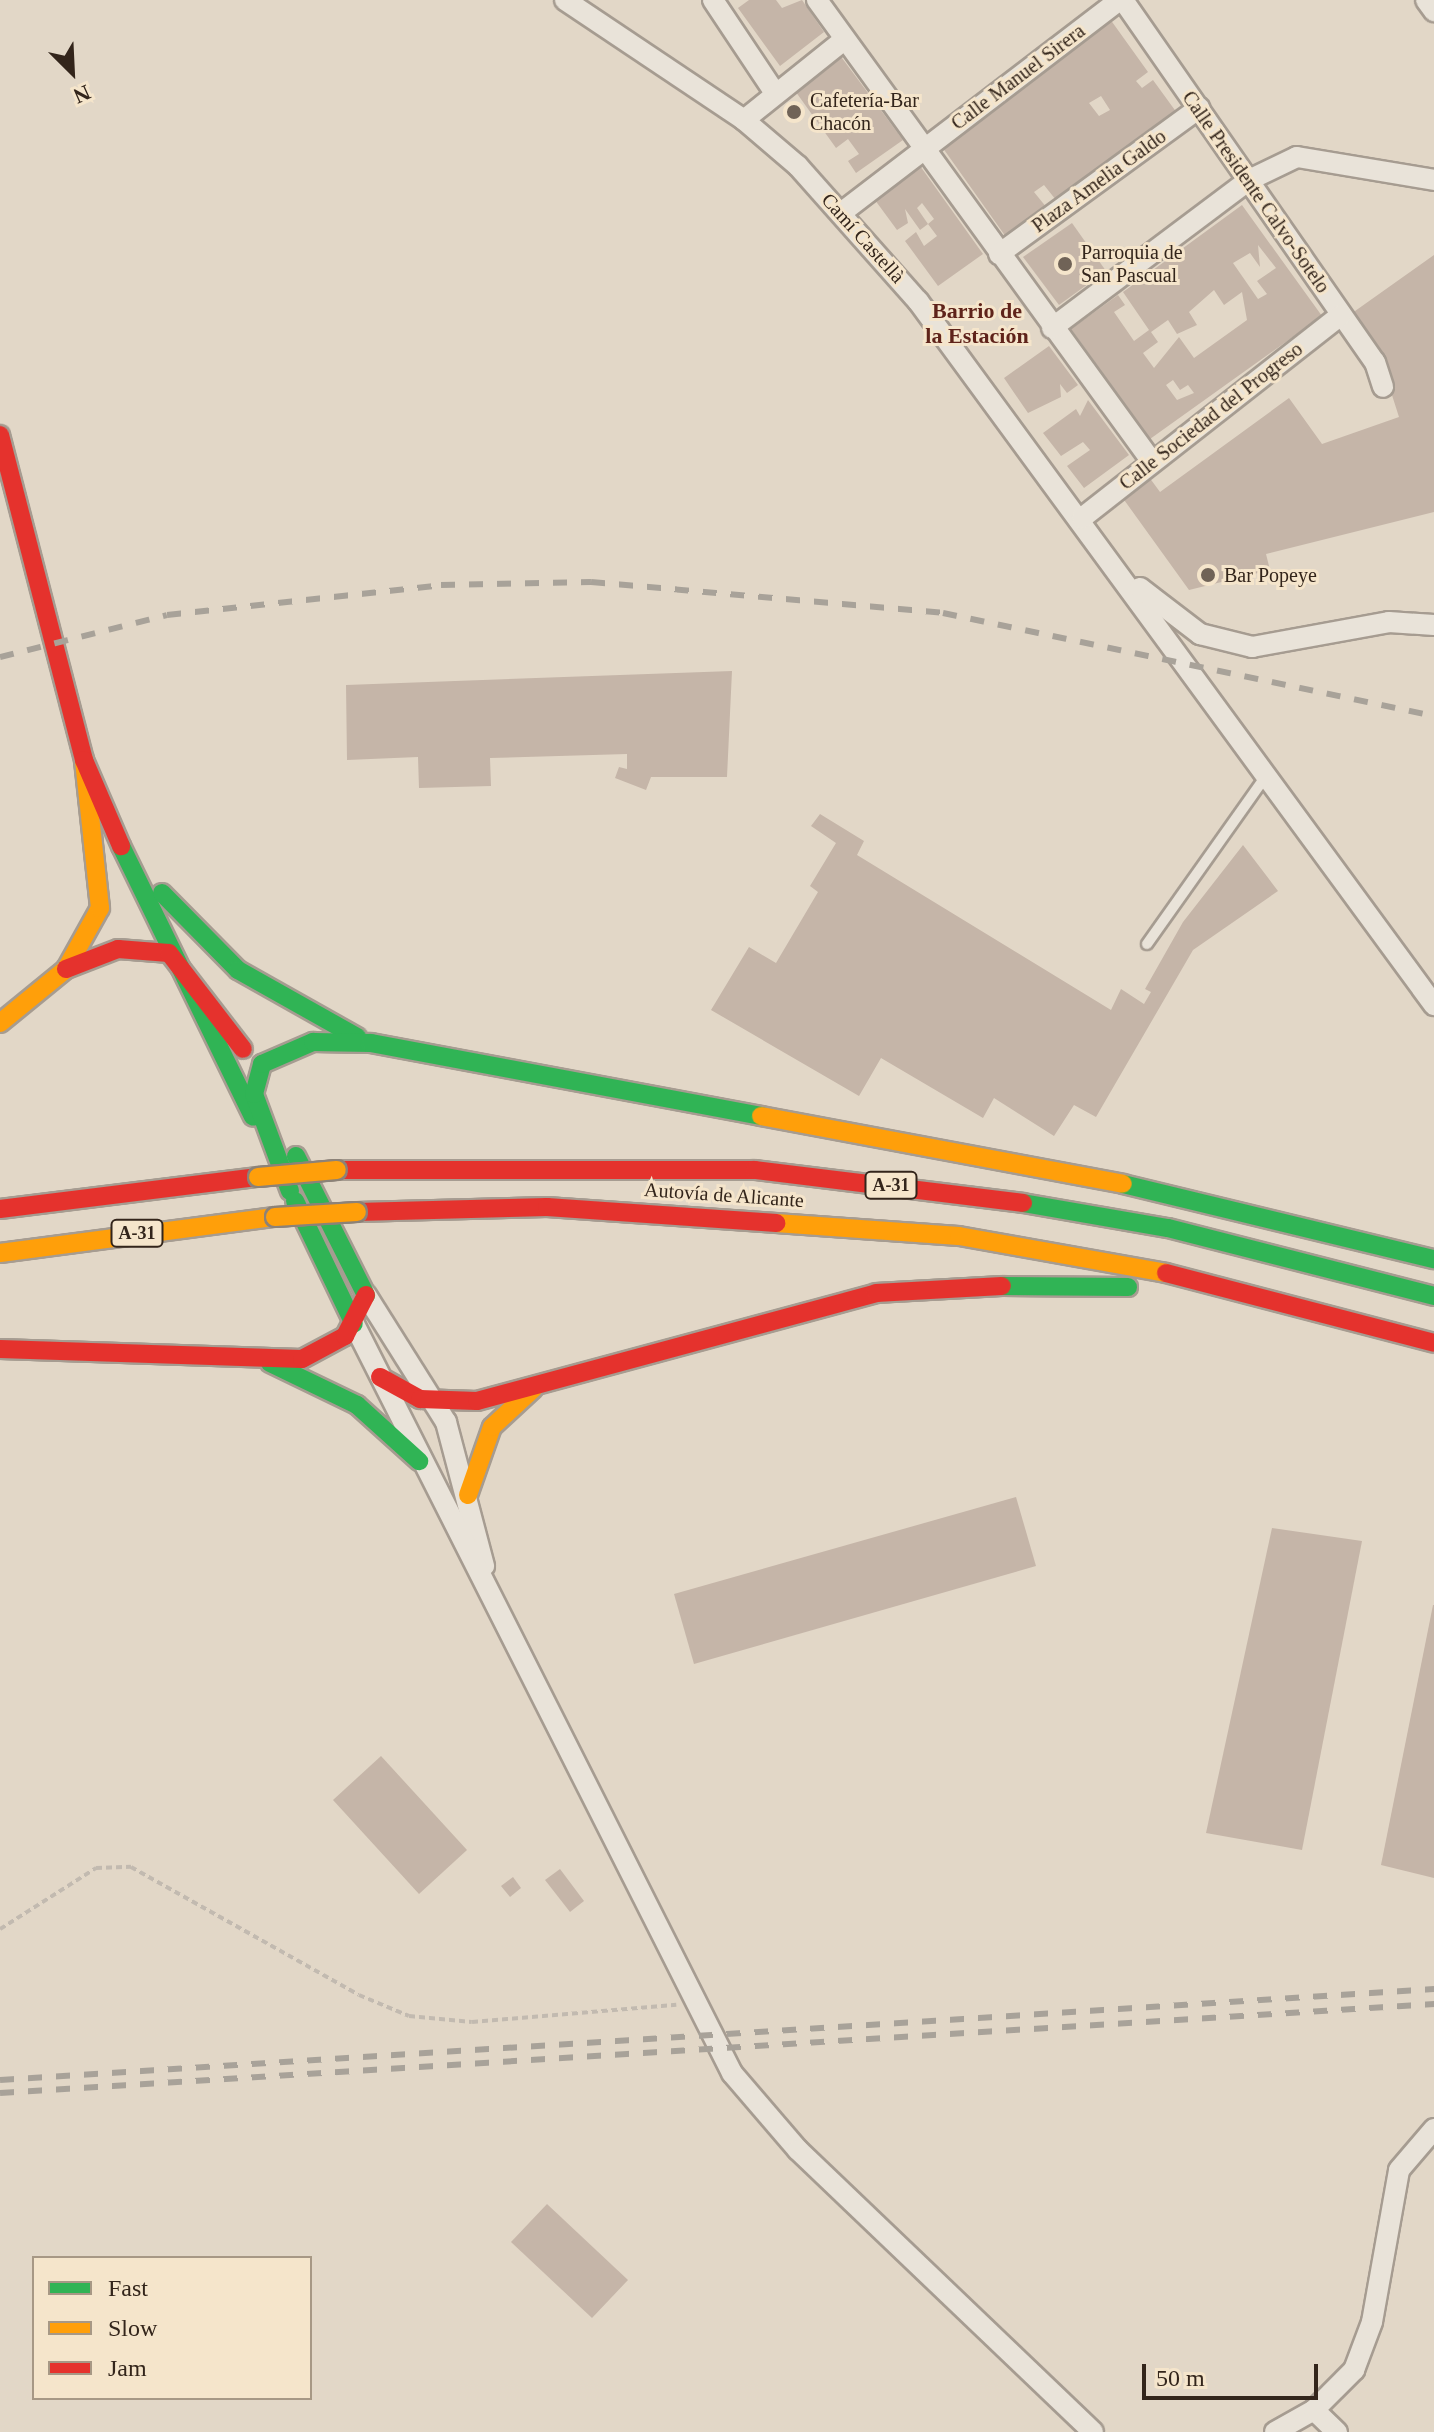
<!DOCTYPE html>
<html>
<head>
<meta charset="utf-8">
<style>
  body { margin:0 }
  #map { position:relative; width:1434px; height:2432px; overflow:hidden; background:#e2d7c7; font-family:"Times New Roman",serif }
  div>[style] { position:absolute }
  .building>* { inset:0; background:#c5b5a8 }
  .path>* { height:4px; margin-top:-2px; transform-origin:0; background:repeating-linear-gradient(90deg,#c2bab0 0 6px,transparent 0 10px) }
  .roads { filter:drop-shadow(2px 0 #a69c91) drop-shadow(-2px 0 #a69c91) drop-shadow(0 2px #a69c91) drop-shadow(0 -2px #a69c91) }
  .lane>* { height:10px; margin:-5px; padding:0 5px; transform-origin:5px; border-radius:5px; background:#e9e3d9 }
  .street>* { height:20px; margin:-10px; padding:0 10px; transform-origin:10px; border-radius:10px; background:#e9e3d9 }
  .fast>* { height:18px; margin:-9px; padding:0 9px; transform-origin:9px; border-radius:9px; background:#30b455 }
  .slow>* { height:18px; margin:-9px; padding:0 9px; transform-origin:9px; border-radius:9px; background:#ff9f0a }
  .jam>* { height:18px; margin:-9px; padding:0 9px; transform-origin:9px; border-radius:9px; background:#e5322d }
  .rail>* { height:6px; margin-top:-3px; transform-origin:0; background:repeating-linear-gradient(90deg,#a8a299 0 14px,transparent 0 28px) }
  .bridges { filter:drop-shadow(2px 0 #8c8278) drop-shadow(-2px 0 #8c8278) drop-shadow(0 2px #8c8278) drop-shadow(0 -2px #8c8278) }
  .slow-bridge>* { height:18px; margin:-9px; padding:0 9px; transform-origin:9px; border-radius:9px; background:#ff9f0a }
  .dots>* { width:22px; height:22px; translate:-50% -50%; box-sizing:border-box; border:4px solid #f5e5cb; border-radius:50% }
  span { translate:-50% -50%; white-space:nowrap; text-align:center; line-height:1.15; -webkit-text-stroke:6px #f5e5cb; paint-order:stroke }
  .shield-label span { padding:2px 6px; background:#f5e5cb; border:2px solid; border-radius:6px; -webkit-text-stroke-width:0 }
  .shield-label { font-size:18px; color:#33251b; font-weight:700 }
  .street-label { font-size:20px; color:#33251b }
  .poi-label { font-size:20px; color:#33251b }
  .left { translate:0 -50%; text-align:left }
  .neighbourhood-label { font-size:22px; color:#5f231a; font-weight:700 }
  .legend { position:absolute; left:32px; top:2256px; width:280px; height:144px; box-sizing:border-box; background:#f5e5cb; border:2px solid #a79885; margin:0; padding:10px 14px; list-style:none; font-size:24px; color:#33251b }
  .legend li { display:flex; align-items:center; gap:16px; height:40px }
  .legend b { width:40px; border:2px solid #a79885 }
  .north { position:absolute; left:32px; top:32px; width:80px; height:80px; -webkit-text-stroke:6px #f5e5cb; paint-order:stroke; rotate:156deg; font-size:22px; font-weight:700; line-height:32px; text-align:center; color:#33251b }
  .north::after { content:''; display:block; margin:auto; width:28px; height:36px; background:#33251b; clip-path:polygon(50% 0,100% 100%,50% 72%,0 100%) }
  .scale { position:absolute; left:1142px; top:2364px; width:176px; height:36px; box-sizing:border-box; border:4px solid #33251b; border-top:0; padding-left:10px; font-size:24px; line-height:28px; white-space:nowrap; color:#33251b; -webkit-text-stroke:6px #f5e5cb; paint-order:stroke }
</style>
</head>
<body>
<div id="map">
  <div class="building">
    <div style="clip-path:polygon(749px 0,776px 0,782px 8px,802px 0,824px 32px,780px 66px,738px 8px)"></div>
    <div style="clip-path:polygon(evenodd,1110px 19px,1148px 72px,1136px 81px,1142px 88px,1153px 80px,1177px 113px,1056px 200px,1044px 185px,1034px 192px,1047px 208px,1006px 237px,940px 144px,1110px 19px,1101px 96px,1110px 110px,1099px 116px,1089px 103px,1101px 96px)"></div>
    <div style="clip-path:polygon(839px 54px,903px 140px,856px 173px,848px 161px,859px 154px,848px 139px,836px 148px,793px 88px)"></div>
    <div style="clip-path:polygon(918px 163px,983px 254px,938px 286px,905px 241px,916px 232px,924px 246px,937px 236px,928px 224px,934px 219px,922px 203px,917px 208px,928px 224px,920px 230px,905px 209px,908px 223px,897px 230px,872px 196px)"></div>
    <div style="clip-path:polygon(evenodd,1242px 205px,1322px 316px,1150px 439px,1071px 329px,1118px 295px,1125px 305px,1114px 312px,1134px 341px,1149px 330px,1123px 292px,1242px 205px,1258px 245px,1276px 268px,1257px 281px,1267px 294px,1258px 299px,1233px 263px,1250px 253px,1260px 267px,1258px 245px,1242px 205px,1214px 290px,1224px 305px,1242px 292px,1247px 320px,1194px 358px,1179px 337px,1154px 368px,1143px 353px,1158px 342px,1151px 332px,1168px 320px,1177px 334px,1197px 325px,1189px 312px,1214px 290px,1242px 205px,1173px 380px,1180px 390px,1188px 385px,1194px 393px,1177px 400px,1166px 385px,1173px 380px)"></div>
    <div style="clip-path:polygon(1072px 223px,1106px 271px,1059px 305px,1023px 257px)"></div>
    <div style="clip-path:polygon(1434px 255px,1434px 512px,1266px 554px,1270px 570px,1189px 590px,1122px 497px,1149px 477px,1160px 492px,1289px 398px,1322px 444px,1399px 417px,1382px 364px,1348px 316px)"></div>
    <div style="clip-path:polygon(1049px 346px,1078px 385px,1067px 393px,1060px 384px,1061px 397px,1028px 413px,1004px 378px)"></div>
    <div style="clip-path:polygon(1088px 400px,1129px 455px,1084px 488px,1067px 466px,1090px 450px,1083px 442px,1061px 456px,1043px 433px,1076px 409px,1080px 416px)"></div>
    <div style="clip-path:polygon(732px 671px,727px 777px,651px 777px,646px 790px,615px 778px,619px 767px,627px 769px,627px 754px,490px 758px,491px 786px,419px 788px,418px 757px,347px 760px,346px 685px)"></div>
    <div style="clip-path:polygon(820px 814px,864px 841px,857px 855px,1111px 1010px,1121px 989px,1144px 1004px,1151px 992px,1145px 989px,1183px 922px,1243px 845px,1278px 891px,1193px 950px,1096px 1117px,1074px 1105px,1054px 1136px,994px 1098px,983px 1118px,881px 1058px,859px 1096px,711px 1010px,749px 947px,776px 963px,818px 892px,810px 886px,836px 843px,811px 826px)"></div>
    <div style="clip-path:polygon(1016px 1497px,1036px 1566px,694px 1664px,674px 1594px)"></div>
    <div style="clip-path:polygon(1272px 1528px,1362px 1541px,1302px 1850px,1206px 1833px)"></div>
    <div style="clip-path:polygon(1433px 1605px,1434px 1605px,1434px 1878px,1381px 1865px)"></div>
    <div style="clip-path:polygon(381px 1756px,467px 1850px,419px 1894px,333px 1800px)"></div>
    <div style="clip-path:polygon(560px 1869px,584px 1901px,570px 1912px,545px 1880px)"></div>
    <div style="clip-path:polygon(513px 1877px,521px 1888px,510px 1897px,501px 1886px)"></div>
    <div style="clip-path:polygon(547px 2204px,628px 2280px,592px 2318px,511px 2242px)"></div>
  </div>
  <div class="path">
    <div style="left:0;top:1929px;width:114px;rotate:-32.4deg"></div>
    <div style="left:96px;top:1868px;width:35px;rotate:-2deg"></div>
    <div style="left:131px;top:1867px;width:261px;rotate:29.3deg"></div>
    <div style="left:359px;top:1995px;width:54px;rotate:22.8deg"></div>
    <div style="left:409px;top:2016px;width:63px;rotate:5.4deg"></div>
    <div style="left:472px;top:2022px;width:205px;rotate:-4.8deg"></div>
  </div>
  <div class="roads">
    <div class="lane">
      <div style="left:1147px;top:944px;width:201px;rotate:-54.7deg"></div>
    </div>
    <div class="street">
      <div style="left:565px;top:0;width:216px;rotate:33.8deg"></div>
      <div style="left:744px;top:120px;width:71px;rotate:40.4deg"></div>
      <div style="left:798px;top:166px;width:181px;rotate:48.4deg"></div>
      <div style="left:918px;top:301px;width:873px;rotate:53.76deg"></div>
      <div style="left:713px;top:0;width:108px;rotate:56.3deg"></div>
      <div style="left:817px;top:0;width:571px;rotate:54.05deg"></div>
      <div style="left:1123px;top:0;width:441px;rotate:55.2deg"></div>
      <div style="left:1375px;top:362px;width:26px;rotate:72deg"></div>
      <div style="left:1426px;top:0;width:14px;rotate:54deg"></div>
      <div style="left:744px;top:120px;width:129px;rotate:-38.7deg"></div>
      <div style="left:841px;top:213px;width:351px;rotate:-37.4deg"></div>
      <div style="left:999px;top:254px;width:248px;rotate:-36.1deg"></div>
      <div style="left:1052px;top:328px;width:246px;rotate:-36.9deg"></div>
      <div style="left:1249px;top:180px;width:53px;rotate:-25.6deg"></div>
      <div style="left:1297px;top:157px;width:139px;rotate:9.5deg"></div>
      <div style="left:1082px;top:518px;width:329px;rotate:-38.1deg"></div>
      <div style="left:1140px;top:588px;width:76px;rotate:37.5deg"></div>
      <div style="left:1200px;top:634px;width:54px;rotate:14deg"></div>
      <div style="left:1252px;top:647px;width:139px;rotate:-10.3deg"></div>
      <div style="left:1389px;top:622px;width:45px;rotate:3.8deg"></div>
      <div style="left:366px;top:1295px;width:150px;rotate:57.8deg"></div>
      <div style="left:446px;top:1422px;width:149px;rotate:75.2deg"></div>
      <div style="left:354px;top:1324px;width:839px;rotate:63.22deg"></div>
      <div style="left:732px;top:2073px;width:101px;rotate:49.4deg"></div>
      <div style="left:798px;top:2150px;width:408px;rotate:43.7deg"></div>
      <div style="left:1314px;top:2410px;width:32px;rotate:44deg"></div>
      <div style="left:1275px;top:2432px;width:45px;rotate:-29.4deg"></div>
      <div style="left:1314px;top:2410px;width:57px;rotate:-45deg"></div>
      <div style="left:1354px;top:2370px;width:51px;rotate:-69.4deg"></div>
      <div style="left:1372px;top:2322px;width:154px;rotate:-79.9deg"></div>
      <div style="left:1399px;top:2170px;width:54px;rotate:-49.5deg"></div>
    </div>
    <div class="fast">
      <div style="left:121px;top:846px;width:301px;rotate:64deg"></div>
      <div style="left:162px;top:893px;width:108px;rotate:45.4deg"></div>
      <div style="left:238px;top:970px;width:137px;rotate:29.4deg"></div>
      <div style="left:296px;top:1156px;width:156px;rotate:63.3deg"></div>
      <div style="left:1123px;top:1184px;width:320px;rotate:13.6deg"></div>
      <div style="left:290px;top:1191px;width:103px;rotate:-110.4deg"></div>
      <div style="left:254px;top:1094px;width:31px;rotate:-75deg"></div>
      <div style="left:262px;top:1064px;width:56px;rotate:-23.3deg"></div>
      <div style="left:313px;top:1042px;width:58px;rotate:1deg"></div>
      <div style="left:371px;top:1043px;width:397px;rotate:10.6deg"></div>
      <div style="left:295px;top:1201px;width:136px;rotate:64.4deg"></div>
      <div style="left:1023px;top:1203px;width:147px;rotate:9.8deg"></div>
      <div style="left:1168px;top:1228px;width:275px;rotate:14.3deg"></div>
      <div style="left:1002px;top:1286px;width:126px;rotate:0.5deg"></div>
      <div style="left:270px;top:1363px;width:97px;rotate:25.8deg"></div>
      <div style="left:357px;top:1405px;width:84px;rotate:42.1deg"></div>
    </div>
    <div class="slow">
      <div style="left:0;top:1023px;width:85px;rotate:-39.3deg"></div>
      <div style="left:66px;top:969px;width:70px;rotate:-60.9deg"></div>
      <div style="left:100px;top:908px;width:149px;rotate:-96.2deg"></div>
      <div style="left:761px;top:1116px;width:368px;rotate:10.6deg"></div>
      <div style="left:776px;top:1223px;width:183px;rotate:4.1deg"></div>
      <div style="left:959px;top:1236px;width:210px;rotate:10.1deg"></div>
      <div style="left:0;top:1253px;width:277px;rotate:-7.5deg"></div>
      <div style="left:468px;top:1495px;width:72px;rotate:-70.6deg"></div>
      <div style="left:492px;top:1427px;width:56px;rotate:-42.8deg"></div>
    </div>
    <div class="jam">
      <div style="left:0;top:435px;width:336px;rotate:75.5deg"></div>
      <div style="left:84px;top:760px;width:94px;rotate:66.7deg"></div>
      <div style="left:66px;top:969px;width:56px;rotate:-21deg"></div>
      <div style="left:118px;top:949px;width:51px;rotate:4.5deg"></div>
      <div style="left:169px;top:953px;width:121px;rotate:52.4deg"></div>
      <div style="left:337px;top:1170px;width:418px"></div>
      <div style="left:755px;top:1170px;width:270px;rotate:7deg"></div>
      <div style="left:0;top:1209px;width:260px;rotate:-7.1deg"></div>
      <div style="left:357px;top:1212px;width:190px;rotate:-1.5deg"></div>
      <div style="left:547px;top:1207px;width:230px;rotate:4deg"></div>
      <div style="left:1166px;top:1273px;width:277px;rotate:14.6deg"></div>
      <div style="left:0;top:1349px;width:302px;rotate:1.9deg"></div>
      <div style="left:302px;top:1359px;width:49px;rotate:-28.1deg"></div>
      <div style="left:345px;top:1336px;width:46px;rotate:-62.9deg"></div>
      <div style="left:380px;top:1377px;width:46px;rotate:28.8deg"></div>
      <div style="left:420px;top:1399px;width:57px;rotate:2deg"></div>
      <div style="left:477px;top:1401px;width:413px;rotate:-15.1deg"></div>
      <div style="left:876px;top:1293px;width:126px;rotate:-3.2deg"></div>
    </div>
  </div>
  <div class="rail">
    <div style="left:0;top:657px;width:172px;rotate:-14.1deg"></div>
    <div style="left:167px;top:615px;width:276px;rotate:-6.2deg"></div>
    <div style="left:441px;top:585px;width:150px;rotate:-1.1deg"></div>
    <div style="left:591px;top:582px;width:353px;rotate:5deg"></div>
    <div style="left:943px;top:613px;width:502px;rotate:11.85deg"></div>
    <div style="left:0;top:2080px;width:1437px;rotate:-3.63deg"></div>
    <div style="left:0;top:2093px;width:1437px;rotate:-3.55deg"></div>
  </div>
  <div class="bridges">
    <div class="slow-bridge">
      <div style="left:258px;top:1177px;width:79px;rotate:-5.1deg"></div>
      <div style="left:275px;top:1217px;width:82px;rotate:-3.5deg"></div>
    </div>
  </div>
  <div class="dots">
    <div style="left:794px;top:112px;background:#706357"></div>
    <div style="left:1065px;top:264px;background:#706357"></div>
    <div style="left:1208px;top:575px;background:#706357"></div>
  </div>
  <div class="shield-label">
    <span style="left:891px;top:1185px">A-31</span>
    <span style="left:137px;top:1233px">A-31</span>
  </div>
  <div class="street-label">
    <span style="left:1018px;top:77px;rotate:-37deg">Calle Manuel Sirera</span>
    <span style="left:1099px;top:181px;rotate:-36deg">Plaza Amelia Galdo</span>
    <span style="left:1256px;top:192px;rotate:55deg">Calle Presidente Calvo-Sotelo</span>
    <span style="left:863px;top:238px;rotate:48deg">Camí Castellà</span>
    <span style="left:1211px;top:416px;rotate:-38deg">Calle Sociedad del Progreso</span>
    <span style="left:724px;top:1195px;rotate:4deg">Autovía de Alicante</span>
  </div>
  <div class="poi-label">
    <span class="left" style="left:810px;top:112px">Cafetería-Bar<br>Chacón</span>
    <span class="left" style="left:1081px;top:264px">Parroquia de<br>San Pascual</span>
    <span class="left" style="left:1224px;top:575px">Bar Popeye</span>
  </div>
  <div class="neighbourhood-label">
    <span style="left:977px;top:323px">Barrio de<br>la Estación</span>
  </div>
  <ul class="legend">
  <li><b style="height:10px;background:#30b455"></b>Fast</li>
  <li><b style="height:10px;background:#ff9f0a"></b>Slow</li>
  <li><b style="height:10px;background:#e5322d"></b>Jam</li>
  </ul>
  <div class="north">N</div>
  <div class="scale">50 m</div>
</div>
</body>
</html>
